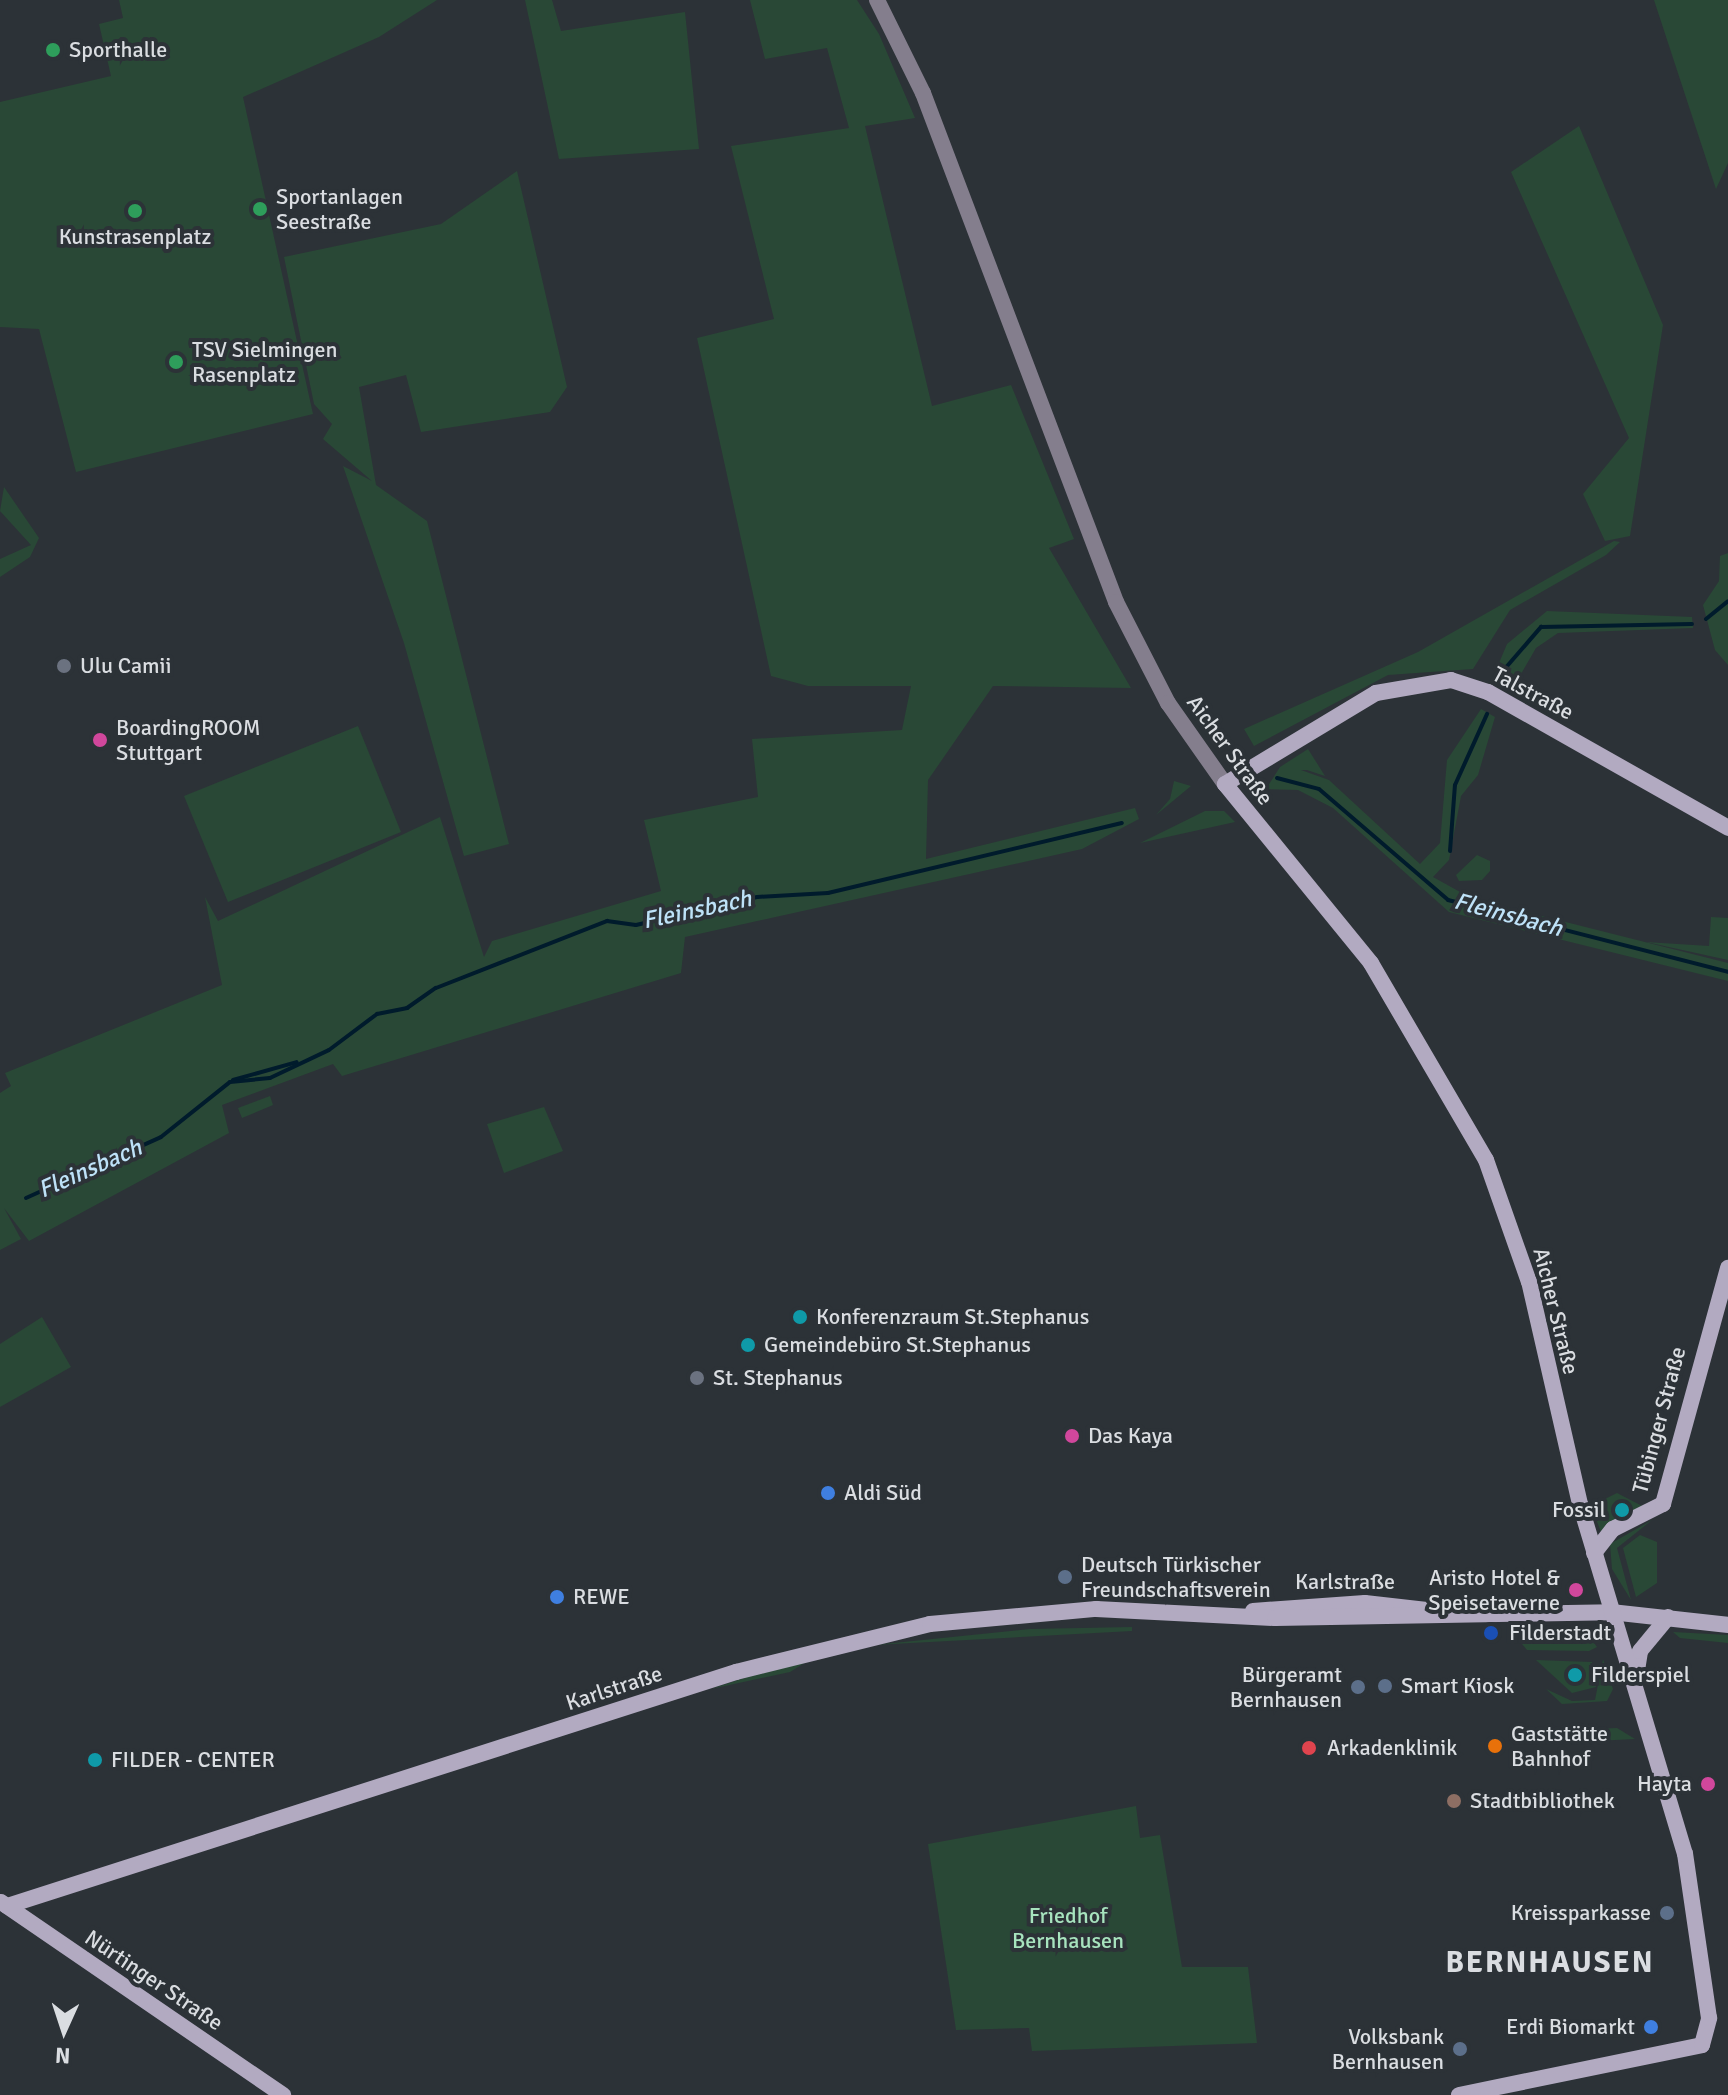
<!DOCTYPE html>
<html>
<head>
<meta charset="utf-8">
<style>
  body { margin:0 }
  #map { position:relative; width:1728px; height:2095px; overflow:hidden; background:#2c3237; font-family:Signika,sans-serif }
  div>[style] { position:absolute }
  .green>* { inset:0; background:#294836 }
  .stream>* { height:4px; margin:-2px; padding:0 2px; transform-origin:2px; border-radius:2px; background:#001b2c }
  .tertiary>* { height:16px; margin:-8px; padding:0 8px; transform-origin:8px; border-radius:8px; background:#847e8d }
  .secondary>* { height:16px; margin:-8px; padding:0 8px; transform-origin:8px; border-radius:8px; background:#b2aac1 }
  .dots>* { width:22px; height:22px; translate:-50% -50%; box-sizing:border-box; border:4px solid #2c3237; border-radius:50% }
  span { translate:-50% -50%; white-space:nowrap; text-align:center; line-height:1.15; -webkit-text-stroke:8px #2c3237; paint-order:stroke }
  .poi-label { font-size:22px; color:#dadde1 }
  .left { translate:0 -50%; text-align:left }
  .right { translate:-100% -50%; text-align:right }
  .street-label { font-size:22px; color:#dadde1 }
  .park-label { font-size:22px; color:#a7e3be }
  .water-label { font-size:24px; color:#bee2f8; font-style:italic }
  .district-label { font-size:30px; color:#dadde1; font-weight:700; letter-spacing:2px }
  .north { position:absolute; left:24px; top:1991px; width:80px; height:80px; -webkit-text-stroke:6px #2c3237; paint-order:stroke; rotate:183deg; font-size:22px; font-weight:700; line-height:32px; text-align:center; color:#dadde1 }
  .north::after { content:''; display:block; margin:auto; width:28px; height:36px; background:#dadde1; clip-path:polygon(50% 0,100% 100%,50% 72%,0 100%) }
</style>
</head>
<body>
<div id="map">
  <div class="green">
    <div style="clip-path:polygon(119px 0,437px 0,379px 37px,243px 97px,313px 414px,76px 472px,39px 329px,0 327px,0 102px,111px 76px,99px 24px,123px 18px)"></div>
    <div style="clip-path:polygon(525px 0,552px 0,561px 31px,685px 12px,699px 149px,559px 159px)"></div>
    <div style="clip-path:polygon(750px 0,857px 0,879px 34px,915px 118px,865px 126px,932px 406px,1011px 385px,1074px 539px,1049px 548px,1131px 688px,993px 686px,928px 780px,926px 859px,1135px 808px,1139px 819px,1082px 849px,685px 937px,681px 973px,342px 1076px,333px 1064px,222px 1105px,229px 1133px,29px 1241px,4px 1208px,21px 1239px,0 1250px,0 1093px,11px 1086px,5px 1073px,222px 985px,205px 897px,218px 921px,440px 817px,484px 957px,492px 941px,661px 891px,644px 820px,758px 797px,752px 739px,902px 730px,911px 686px,808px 686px,771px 676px,697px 338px,774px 319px,731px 146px,849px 128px,827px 48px,765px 59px)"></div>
    <div style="clip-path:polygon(1654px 0,1728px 0,1728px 163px,1716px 189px)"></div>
    <div style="clip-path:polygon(1579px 126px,1663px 325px,1630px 536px,1605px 541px,1583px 494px,1629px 438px,1511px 172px)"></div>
    <div style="clip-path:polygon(517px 171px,567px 387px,550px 412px,421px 432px,406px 375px,359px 387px,376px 485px,427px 521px,509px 844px,464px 856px,404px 643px,343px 466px,372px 481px,323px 439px,332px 424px,314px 404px,284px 257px,441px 224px)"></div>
    <div style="clip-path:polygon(4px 487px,39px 538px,30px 557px,0 577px,0 559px,31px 545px,0 511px)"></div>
    <div style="clip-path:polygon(1614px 541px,1620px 542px,1606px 555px,1510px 610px,1473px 669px,1388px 675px,1254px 746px,1244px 729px,1418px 652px)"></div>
    <div style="clip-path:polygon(1728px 553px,1728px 665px,1715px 650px,1703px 605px,1719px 581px,1720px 556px)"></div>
    <div style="clip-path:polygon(1547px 611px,1692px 617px,1693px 628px,1558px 633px,1536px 648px,1514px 686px,1494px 675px,1507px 644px)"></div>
    <div style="clip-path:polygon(1481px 709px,1495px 717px,1478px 775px,1461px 796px,1449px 860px,1433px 877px,1471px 898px,1728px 963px,1728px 981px,1449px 912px,1333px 808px,1298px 790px,1266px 789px,1280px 767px,1308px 749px,1325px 776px,1307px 770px,1301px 770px,1329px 780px,1420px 864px,1440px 843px,1447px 760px)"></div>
    <div style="clip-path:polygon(358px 726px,401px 832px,228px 902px,184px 796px)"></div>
    <div style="clip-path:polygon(1174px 781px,1191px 786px,1156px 815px,1170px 799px)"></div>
    <div style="clip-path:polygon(1205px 811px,1224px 811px,1235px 822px,1140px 843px)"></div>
    <div style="clip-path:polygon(1477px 855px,1490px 861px,1490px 871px,1482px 880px,1459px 881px,1456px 875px)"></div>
    <div style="clip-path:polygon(1711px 917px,1728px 918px,1728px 960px,1646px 942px,1709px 946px)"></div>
    <div style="clip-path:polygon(270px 1096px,273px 1105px,242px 1118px,238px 1108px)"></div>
    <div style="clip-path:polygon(544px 1107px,563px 1151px,504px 1173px,487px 1124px)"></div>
    <div style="clip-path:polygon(42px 1317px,71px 1367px,0 1407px,0 1344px)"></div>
    <div style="clip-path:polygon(1617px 1493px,1648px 1509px,1601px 1532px,1591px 1506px)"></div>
    <div style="clip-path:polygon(1652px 1520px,1617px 1548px,1631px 1600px,1612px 1569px,1610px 1544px)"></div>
    <div style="clip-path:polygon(1640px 1535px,1657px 1542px,1657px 1583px,1636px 1597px,1623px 1548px)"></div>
    <div style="clip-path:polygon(1132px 1627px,1132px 1631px,874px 1645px,1030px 1629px)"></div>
    <div style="clip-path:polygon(1673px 1632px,1728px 1635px,1728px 1643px,1680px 1638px)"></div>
    <div style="clip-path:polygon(1589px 1636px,1597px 1647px,1589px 1651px,1527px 1650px,1522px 1644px,1583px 1644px)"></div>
    <div style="clip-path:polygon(811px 1659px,790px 1672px,711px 1689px,741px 1679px)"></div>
    <div style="clip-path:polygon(1603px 1659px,1613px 1689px,1607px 1701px,1562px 1704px,1546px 1689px,1572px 1701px,1595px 1700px)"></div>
    <div style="clip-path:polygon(1536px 1660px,1592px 1662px,1596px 1687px,1572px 1693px)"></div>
    <div style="clip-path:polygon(1617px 1728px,1635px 1739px,1596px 1741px,1596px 1729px)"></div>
    <div style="clip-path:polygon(1136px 1806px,1140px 1838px,1160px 1835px,1182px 1967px,1248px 1967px,1257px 2043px,1032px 2051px,1029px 2028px,956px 2030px,928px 1844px)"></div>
  </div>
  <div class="stream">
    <div style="left:1706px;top:619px;width:28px;rotate:-39deg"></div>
    <div style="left:1502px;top:672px;width:60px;rotate:-49.1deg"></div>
    <div style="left:1541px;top:627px;width:151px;rotate:-1.1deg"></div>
    <div style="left:1277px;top:778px;width:43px;rotate:14.7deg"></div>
    <div style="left:1319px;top:789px;width:170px;rotate:40.7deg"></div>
    <div style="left:1448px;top:900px;width:289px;rotate:14.4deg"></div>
    <div style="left:1450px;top:851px;width:66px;rotate:-85.7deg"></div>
    <div style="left:1455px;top:785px;width:78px;rotate:-65.7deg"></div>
    <div style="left:233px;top:1080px;width:66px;rotate:-15.7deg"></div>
    <div style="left:26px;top:1198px;width:148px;rotate:-24.3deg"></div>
    <div style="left:161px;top:1137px;width:88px;rotate:-38.6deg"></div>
    <div style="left:230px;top:1082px;width:40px;rotate:-5.7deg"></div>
    <div style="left:270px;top:1078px;width:65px;rotate:-25.4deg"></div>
    <div style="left:329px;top:1050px;width:60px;rotate:-36.9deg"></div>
    <div style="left:377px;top:1014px;width:31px;rotate:-11deg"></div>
    <div style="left:407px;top:1008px;width:35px;rotate:-35deg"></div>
    <div style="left:436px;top:988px;width:184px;rotate:-21.4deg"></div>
    <div style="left:607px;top:921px;width:29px;rotate:8deg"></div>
    <div style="left:636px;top:925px;width:124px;rotate:-13deg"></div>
    <div style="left:757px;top:897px;width:71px;rotate:-3.2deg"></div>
    <div style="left:828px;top:893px;width:302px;rotate:-13.4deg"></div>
  </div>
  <div class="tertiary">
    <div style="left:877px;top:0;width:104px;rotate:63.7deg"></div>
    <div style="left:923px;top:93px;width:544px;rotate:69.23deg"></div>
    <div style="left:1116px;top:602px;width:114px;rotate:62.8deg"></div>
    <div style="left:1168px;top:703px;width:99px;rotate:54.9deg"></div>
  </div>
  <div class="secondary">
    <div style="left:1594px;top:1553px;width:31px;rotate:-52deg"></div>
    <div style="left:1613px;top:1529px;width:56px;rotate:-26.6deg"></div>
    <div style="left:1663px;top:1504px;width:245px;rotate:-74.6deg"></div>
    <div style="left:1253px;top:1611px;width:112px;rotate:-4.1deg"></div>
    <div style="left:1365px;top:1603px;width:71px;rotate:6.4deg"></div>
    <div style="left:1635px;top:1683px;width:32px;rotate:-81deg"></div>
    <div style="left:1640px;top:1651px;width:44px;rotate:-50.5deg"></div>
    <div style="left:1px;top:1902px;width:342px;rotate:34.4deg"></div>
    <div style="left:7px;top:1906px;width:766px;rotate:-17.8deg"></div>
    <div style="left:736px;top:1672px;width:200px;rotate:-13.9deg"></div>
    <div style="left:930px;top:1624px;width:167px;rotate:-5.2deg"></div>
    <div style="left:1096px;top:1609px;width:179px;rotate:2.9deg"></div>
    <div style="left:1275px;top:1618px;width:336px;rotate:-1deg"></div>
    <div style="left:1611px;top:1612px;width:118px;rotate:6.3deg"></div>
    <div style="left:1459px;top:2095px;width:248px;rotate:-11.6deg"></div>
    <div style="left:1702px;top:2045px;width:28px;rotate:-75deg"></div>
    <div style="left:1709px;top:2018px;width:166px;rotate:-98.3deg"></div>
    <div style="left:1685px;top:1854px;width:365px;rotate:-106.7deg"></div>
    <div style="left:1580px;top:1504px;width:228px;rotate:-102.9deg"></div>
    <div style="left:1529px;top:1282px;width:129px;rotate:-109.4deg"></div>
    <div style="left:1486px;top:1160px;width:228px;rotate:-120.3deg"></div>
    <div style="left:1371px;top:963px;width:231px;rotate:-129.2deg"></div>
    <div style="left:1225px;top:784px;width:176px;rotate:-31.1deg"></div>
    <div style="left:1376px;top:693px;width:76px;rotate:-9.8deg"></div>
    <div style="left:1451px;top:680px;width:39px;rotate:18deg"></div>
    <div style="left:1488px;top:692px;width:276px;rotate:29.5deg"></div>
  </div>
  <div class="dots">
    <div style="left:53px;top:50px;background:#2e9e5b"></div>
    <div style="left:260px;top:209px;background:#2e9e5b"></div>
    <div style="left:135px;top:211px;background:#2e9e5b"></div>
    <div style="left:176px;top:362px;background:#2e9e5b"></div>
    <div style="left:64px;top:666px;background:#6b7280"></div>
    <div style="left:100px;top:740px;background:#d1479c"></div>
    <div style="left:800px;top:1317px;background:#0f9aa8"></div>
    <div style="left:748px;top:1345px;background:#0f9aa8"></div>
    <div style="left:697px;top:1378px;background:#6b7280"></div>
    <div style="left:1072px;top:1436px;background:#d1479c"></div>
    <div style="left:828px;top:1493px;background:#3f7fe0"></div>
    <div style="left:1622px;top:1510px;background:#0f9aa8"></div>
    <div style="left:1065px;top:1577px;background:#5c6f8a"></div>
    <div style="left:1576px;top:1590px;background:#d1479c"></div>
    <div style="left:557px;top:1597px;background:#3f7fe0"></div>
    <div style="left:1491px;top:1633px;background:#1a4fb4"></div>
    <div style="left:1575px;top:1675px;background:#0f9aa8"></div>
    <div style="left:1385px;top:1686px;background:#5c6f8a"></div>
    <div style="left:1358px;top:1687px;background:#5c6f8a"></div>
    <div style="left:1495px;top:1746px;background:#e8710a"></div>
    <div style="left:1309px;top:1748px;background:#e0444e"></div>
    <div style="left:95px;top:1760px;background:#0f9aa8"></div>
    <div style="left:1708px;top:1784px;background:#d1479c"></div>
    <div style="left:1454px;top:1801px;background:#8d6e63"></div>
    <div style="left:1667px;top:1913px;background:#5c6f8a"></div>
    <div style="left:1651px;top:2027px;background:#3f7fe0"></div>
    <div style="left:1460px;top:2049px;background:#5c6f8a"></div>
  </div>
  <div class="poi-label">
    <span class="left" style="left:69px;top:50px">Sporthalle</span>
    <span class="left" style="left:276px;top:209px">Sportanlagen<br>Seestraße</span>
    <span style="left:135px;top:237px">Kunstrasenplatz</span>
    <span class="left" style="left:192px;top:362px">TSV Sielmingen<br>Rasenplatz</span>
    <span class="left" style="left:80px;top:666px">Ulu Camii</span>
    <span class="left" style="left:116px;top:740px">BoardingROOM<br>Stuttgart</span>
    <span class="left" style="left:816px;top:1317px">Konferenzraum St.Stephanus</span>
    <span class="left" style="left:764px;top:1345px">Gemeindebüro St.Stephanus</span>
    <span class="left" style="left:713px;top:1378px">St. Stephanus</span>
    <span class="left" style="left:1088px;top:1436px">Das Kaya</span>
    <span class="left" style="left:844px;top:1493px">Aldi Süd</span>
    <span class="right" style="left:1606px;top:1510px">Fossil</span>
    <span class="left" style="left:1081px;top:1577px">Deutsch Türkischer<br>Freundschaftsverein</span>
    <span class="right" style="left:1560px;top:1590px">Aristo Hotel &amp;<br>Speisetaverne</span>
    <span class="left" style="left:573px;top:1597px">REWE</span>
    <span class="left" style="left:1509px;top:1633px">Filderstadt</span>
    <span class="right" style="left:1342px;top:1687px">Bürgeramt<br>Bernhausen</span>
    <span class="left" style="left:1591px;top:1675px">Filderspiel</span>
    <span class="left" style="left:1401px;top:1686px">Smart Kiosk</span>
    <span class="left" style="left:1511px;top:1746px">Gaststätte<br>Bahnhof</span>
    <span class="left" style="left:1327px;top:1748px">Arkadenklinik</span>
    <span class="left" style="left:111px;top:1760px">FILDER - CENTER</span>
    <span class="right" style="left:1692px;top:1784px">Hayta</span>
    <span class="left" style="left:1470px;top:1801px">Stadtbibliothek</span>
    <span class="right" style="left:1651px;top:1913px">Kreissparkasse</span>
    <span class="right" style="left:1635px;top:2027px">Erdi Biomarkt</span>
    <span class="right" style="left:1444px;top:2049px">Volksbank<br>Bernhausen</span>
  </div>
  <div class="street-label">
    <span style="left:1533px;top:693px;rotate:28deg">Talstraße</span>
    <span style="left:1230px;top:750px;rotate:54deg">Aicher Straße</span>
    <span style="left:1556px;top:1311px;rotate:76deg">Aicher Straße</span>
    <span style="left:1659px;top:1420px;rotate:-75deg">Tübinger Straße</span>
    <span style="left:1345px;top:1582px">Karlstraße</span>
    <span style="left:614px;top:1688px;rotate:-18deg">Karlstraße</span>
    <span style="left:154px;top:1980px;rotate:34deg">Nürtinger Straße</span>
  </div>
  <div class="park-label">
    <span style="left:1068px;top:1928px">Friedhof<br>Bernhausen</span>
  </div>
  <div class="water-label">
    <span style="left:697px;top:910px;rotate:-12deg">Fleinsbach</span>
    <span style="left:1508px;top:915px;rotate:15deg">Fleinsbach</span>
    <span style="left:90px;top:1169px;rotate:-24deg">Fleinsbach</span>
  </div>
  <div class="district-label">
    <span style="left:1550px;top:1963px">BERNHAUSEN</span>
  </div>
  <div class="north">N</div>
</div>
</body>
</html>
